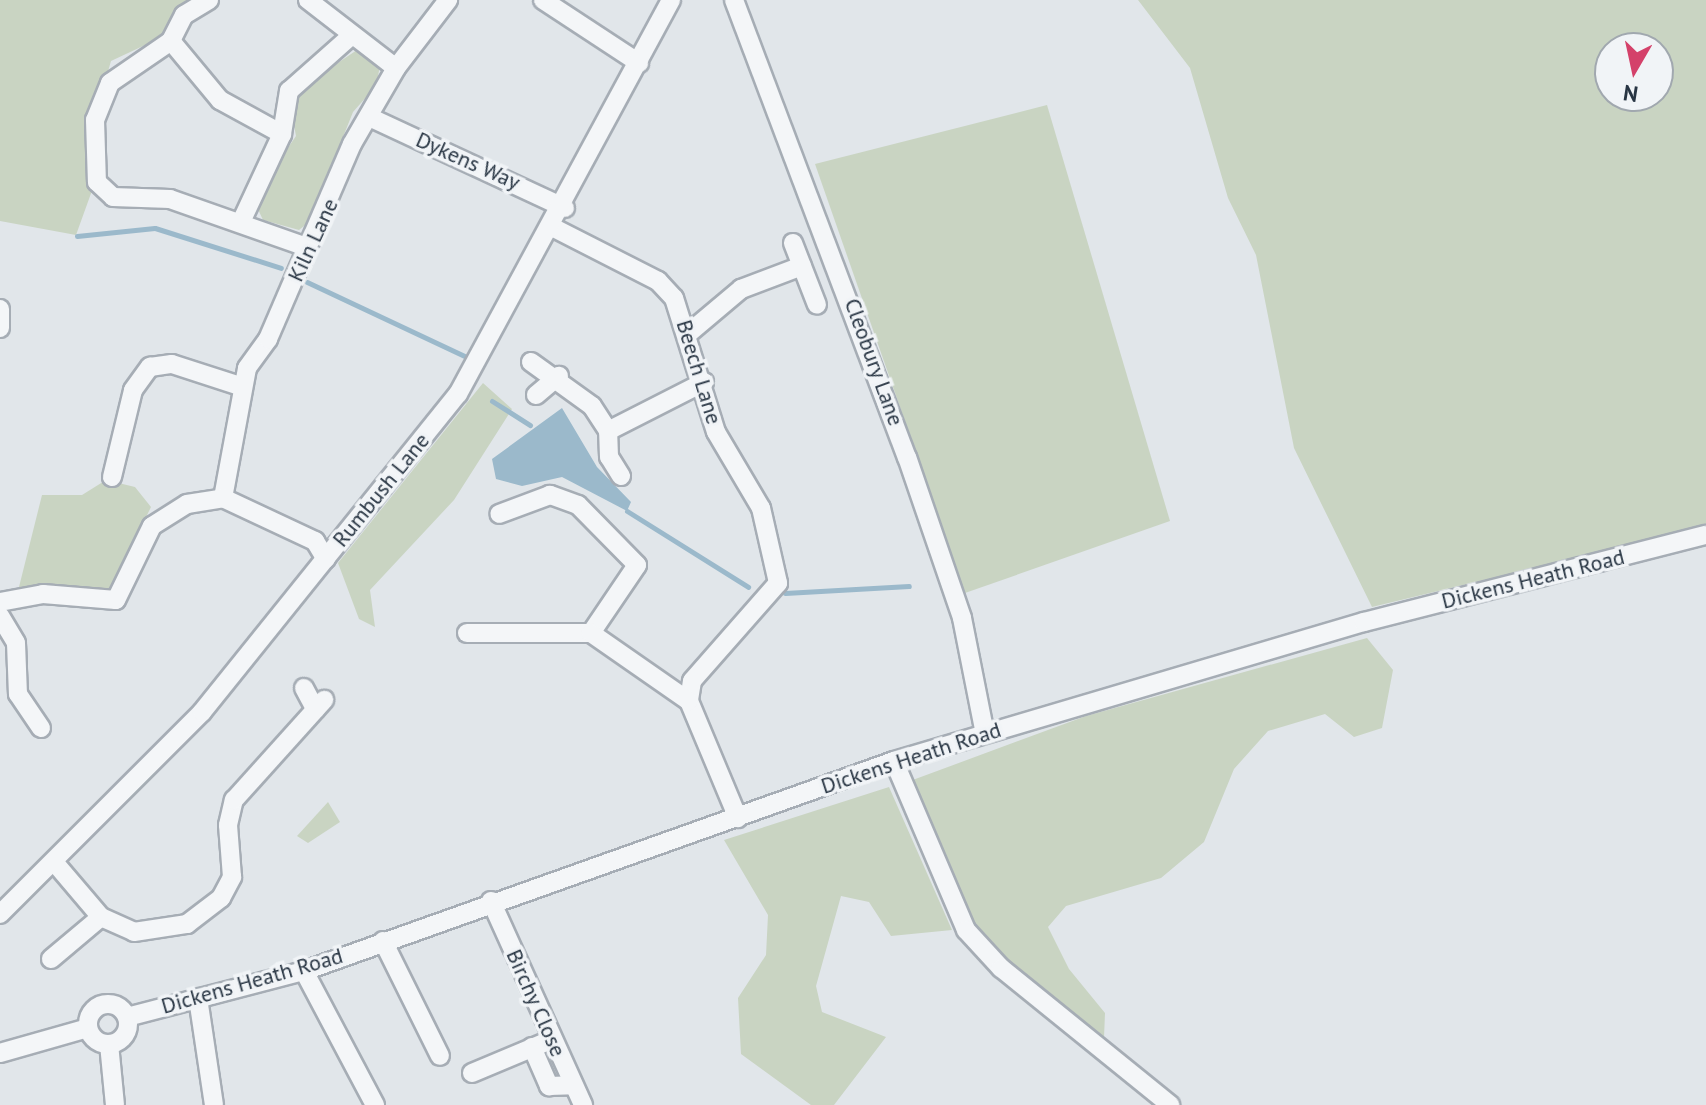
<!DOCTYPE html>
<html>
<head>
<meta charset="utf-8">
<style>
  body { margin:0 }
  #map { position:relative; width:1706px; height:1105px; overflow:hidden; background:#e1e6ea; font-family:"PT Sans",sans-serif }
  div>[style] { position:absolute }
  .green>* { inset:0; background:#c9d4c2 }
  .water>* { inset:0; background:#9bb9cb }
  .stream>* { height:5px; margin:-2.5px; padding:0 2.5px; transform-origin:2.5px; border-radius:2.5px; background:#9bb9cb }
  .roads { filter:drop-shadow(2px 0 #a6adb5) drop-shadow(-2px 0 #a6adb5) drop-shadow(0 2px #a6adb5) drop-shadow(0 -2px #a6adb5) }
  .minor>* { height:18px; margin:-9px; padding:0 9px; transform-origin:9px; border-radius:9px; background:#f4f6f8 }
  .minor>.ring { margin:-9px; padding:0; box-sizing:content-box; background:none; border:18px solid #f4f6f8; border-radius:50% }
  span { translate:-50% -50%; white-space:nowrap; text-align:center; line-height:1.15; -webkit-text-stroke:7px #f1f4f7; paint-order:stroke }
  .street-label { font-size:22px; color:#283543 }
  .north { position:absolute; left:1594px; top:32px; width:80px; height:80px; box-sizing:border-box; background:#f1f4f7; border:2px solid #a1a8af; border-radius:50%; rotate:189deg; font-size:22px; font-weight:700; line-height:32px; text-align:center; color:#283543 }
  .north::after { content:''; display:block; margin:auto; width:28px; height:36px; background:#d4416a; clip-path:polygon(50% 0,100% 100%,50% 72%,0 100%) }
</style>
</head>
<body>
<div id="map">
  <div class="green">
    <div style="clip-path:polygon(0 0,193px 0,158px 39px,111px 61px,98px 106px,98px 174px,76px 235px,0 221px)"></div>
    <div style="clip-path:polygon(evenodd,1138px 0,1706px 0,1706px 526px,1372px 607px,1294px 448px,1256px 255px,1228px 198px,1190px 68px,1138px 0,1610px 48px,1658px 48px,1658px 96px,1610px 96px,1610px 48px)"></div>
    <div style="clip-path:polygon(357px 50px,380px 66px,376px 86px,353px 112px,309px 222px,299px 230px,263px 220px,256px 205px,261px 187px,296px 136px,290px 104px,299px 89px)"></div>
    <div style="clip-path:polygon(1047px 105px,1170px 521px,965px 593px,815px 164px)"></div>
    <div style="clip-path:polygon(483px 383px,512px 409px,454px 500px,370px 590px,375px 627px,359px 619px,338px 563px)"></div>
    <div style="clip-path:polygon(106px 480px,135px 487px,151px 507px,107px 596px,19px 587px,42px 495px,82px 495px)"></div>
    <div style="clip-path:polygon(1367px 638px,1393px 670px,1382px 728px,1354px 737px,1325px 714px,1268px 731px,1234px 769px,1204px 842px,1161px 878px,1066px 906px,1048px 927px,1069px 969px,1105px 1013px,1104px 1038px,979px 937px,910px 781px,1086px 716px)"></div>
    <div style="clip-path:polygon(889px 787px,952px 930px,891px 936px,869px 902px,841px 896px,816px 986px,822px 1012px,886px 1037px,834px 1105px,811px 1105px,741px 1054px,738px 998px,766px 955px,768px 915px,724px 840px)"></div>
    <div style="clip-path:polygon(328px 802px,340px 822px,308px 843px,297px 836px)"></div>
  </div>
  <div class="water">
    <div style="clip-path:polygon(562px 408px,597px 467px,631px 502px,627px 511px,562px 477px,522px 486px,496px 479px,492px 459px)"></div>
  </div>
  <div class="stream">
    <div style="left:77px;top:236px;width:78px;rotate:-5.9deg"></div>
    <div style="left:155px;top:228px;width:132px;rotate:17.6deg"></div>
    <div style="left:307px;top:282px;width:174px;rotate:25.2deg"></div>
    <div style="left:492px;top:401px;width:45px;rotate:32.3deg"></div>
    <div style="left:627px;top:511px;width:143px;rotate:32.1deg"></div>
    <div style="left:785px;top:593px;width:124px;rotate:-3.2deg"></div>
  </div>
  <div class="roads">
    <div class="minor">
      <div style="left:209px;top:0;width:29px;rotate:149deg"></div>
      <div style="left:184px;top:15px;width:29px;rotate:117deg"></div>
      <div style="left:171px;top:41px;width:74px;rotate:145.5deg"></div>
      <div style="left:110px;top:83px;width:40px;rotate:112deg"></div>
      <div style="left:95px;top:120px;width:62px;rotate:88.2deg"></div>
      <div style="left:97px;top:182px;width:22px;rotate:43deg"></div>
      <div style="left:113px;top:197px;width:57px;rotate:2deg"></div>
      <div style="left:170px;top:199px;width:144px;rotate:19.4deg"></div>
      <div style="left:308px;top:0;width:111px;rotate:37.7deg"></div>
      <div style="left:543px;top:0;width:115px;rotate:33.3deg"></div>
      <div style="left:734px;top:0;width:489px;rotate:69.3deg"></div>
      <div style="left:907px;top:457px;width:170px;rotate:71.1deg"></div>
      <div style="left:962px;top:618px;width:118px;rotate:78.8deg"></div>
      <div style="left:171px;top:41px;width:77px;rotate:50.3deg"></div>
      <div style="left:220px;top:100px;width:71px;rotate:28.7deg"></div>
      <div style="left:369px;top:117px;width:216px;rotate:24.9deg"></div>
      <div style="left:241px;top:222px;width:97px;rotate:-65deg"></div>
      <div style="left:282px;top:134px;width:44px;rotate:-80.8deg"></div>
      <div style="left:289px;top:91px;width:83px;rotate:-41.6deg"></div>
      <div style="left:554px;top:228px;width:117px;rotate:27deg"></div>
      <div style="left:658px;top:281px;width:23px;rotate:47deg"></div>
      <div style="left:674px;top:298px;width:140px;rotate:72.6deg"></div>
      <div style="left:716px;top:432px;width:88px;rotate:59.4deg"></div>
      <div style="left:761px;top:508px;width:77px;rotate:77.2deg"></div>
      <div style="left:778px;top:583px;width:130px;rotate:131.3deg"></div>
      <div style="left:692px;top:681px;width:20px;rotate:99deg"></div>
      <div style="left:689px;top:701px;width:127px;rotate:67.3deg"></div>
      <div style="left:793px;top:243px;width:66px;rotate:68.8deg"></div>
      <div style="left:0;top:309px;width:19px;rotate:90deg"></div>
      <div style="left:690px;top:332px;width:67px;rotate:-40.1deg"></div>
      <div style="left:741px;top:289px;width:65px;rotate:-20.7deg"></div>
      <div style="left:531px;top:362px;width:75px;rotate:35.8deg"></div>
      <div style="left:592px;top:406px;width:30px;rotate:57deg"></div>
      <div style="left:536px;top:395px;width:30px;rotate:-40deg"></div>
      <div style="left:621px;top:476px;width:22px;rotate:-122deg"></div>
      <div style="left:609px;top:457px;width:26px;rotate:-92deg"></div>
      <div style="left:608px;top:431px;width:108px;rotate:-27deg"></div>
      <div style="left:112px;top:477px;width:89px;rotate:-76.4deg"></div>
      <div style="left:133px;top:390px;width:29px;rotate:-54deg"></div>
      <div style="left:150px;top:367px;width:22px;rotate:-8deg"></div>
      <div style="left:172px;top:364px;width:71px;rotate:17.9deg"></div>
      <div style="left:223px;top:498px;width:132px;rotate:-79.5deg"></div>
      <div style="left:247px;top:368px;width:36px;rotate:-54deg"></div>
      <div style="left:268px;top:339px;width:212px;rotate:-66.7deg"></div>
      <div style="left:352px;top:144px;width:88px;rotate:-59.9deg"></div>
      <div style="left:396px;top:68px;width:86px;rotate:-52.6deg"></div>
      <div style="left:0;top:602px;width:44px;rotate:-10.5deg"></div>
      <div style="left:43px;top:594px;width:73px;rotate:4.7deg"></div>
      <div style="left:116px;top:600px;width:82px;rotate:-64.1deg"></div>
      <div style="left:152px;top:526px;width:41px;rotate:-32.2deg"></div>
      <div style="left:187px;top:504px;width:36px;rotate:-9deg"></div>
      <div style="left:223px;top:498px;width:102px;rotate:25.1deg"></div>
      <div style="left:315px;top:541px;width:21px;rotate:59deg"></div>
      <div style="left:0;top:616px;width:31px;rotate:59deg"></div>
      <div style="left:16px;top:643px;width:51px;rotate:87.8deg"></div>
      <div style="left:18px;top:694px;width:41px;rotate:55.9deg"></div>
      <div style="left:467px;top:633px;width:124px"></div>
      <div style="left:591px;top:633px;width:82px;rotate:-55.9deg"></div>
      <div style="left:637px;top:565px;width:84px;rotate:-134.5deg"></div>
      <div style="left:578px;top:505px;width:30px;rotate:-160deg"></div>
      <div style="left:550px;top:495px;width:54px;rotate:159.6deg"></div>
      <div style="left:591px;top:633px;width:119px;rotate:34.8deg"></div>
      <div style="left:304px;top:688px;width:24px;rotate:62deg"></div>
      <div style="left:894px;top:761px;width:184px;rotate:66.9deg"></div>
      <div style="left:966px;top:930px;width:52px;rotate:47.4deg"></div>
      <div style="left:1001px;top:968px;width:218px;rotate:39deg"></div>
      <div style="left:55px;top:863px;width:71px;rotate:49.6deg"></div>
      <div style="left:101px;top:917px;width:36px;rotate:24deg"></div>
      <div style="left:134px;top:932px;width:54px;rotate:-8.6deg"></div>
      <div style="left:187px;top:924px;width:43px;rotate:-37.4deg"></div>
      <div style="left:221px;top:898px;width:24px;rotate:-62deg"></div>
      <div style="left:232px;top:877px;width:52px;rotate:-94.4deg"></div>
      <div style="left:228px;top:825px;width:26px;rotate:-77deg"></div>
      <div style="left:234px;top:800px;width:135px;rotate:-48deg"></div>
      <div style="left:491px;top:901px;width:224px;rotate:65.7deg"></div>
      <div style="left:0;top:914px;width:286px;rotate:-45deg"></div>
      <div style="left:202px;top:712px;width:408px;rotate:-51.2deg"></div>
      <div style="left:458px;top:394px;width:448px;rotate:-61.6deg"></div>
      <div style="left:383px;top:941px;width:128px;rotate:63.6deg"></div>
      <div style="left:51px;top:959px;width:65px;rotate:-40deg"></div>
      <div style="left:304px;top:971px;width:152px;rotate:62.1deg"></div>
      <div style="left:198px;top:998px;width:108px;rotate:81.5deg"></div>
      <div class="ring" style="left:88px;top:1004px;width:22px;height:22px"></div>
      <div style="left:127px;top:1017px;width:183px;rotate:-14.6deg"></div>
      <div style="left:304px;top:971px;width:626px;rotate:-19.59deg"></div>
      <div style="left:894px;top:761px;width:490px;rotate:-16.5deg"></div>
      <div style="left:1364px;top:622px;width:353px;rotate:-14.3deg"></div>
      <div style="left:109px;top:1044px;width:61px;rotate:84.4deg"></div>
      <div style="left:532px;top:1047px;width:43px;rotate:66.4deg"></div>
      <div style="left:549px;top:1086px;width:24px;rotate:-2deg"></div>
      <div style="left:0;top:1053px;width:91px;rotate:-15.9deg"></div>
      <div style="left:472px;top:1073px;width:86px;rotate:-22.7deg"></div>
    </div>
  </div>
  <div class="street-label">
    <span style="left:468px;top:161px;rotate:24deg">Dykens Way</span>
    <span style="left:313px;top:240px;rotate:-65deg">Kiln Lane</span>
    <span style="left:874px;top:362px;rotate:70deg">Cleobury Lane</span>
    <span style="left:699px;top:372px;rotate:73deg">Beech Lane</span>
    <span style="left:381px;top:490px;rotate:-51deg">Rumbush Lane</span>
    <span style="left:1533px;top:579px;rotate:-14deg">Dickens Heath Road</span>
    <span style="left:911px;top:758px;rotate:-18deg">Dickens Heath Road</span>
    <span style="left:252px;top:981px;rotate:-16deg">Dickens Heath Road</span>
    <span style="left:536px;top:1003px;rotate:66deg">Birchy Close</span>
  </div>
  <div class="north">N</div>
</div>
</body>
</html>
